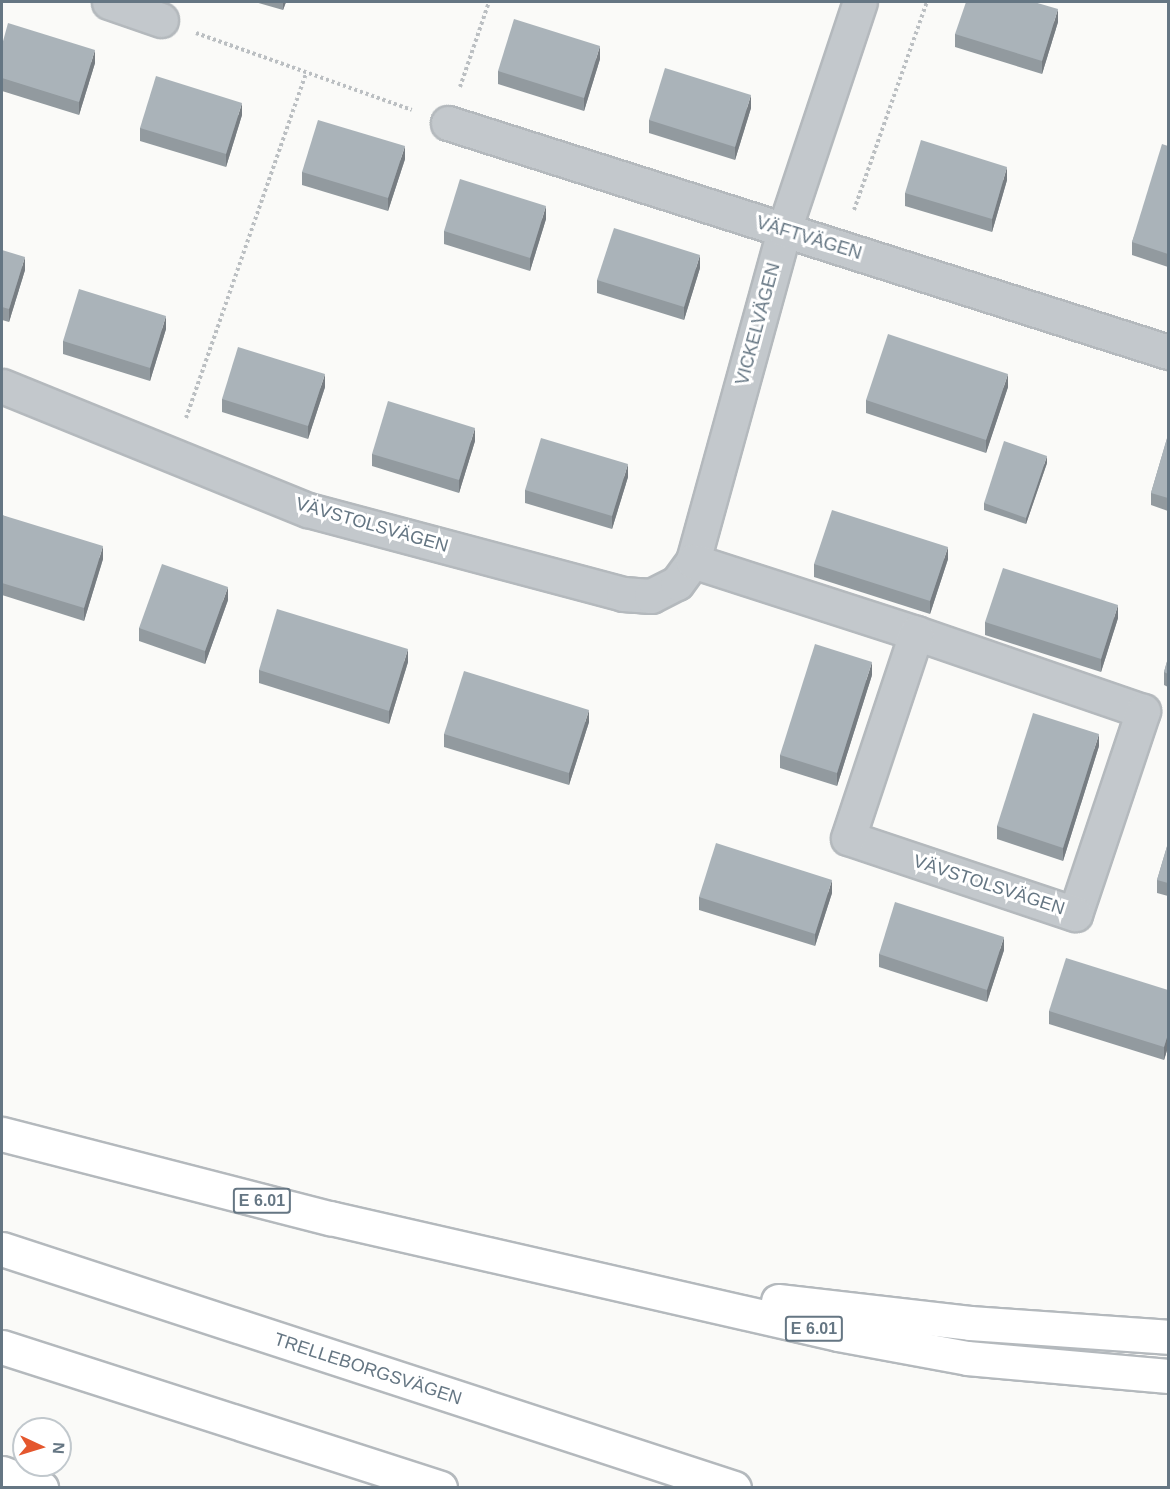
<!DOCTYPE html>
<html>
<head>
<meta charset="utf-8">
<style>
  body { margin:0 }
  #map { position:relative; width:1170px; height:1489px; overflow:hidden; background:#fafaf8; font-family:Arial,sans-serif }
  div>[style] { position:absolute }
  .path>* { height:4px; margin-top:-2px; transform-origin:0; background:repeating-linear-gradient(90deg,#bbbfc2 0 3px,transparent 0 6px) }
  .roads { filter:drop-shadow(2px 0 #b4b9bd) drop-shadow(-2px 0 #b4b9bd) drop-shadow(0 2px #b4b9bd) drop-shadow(0 -2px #b4b9bd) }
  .minor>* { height:33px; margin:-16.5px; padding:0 16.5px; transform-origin:16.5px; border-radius:16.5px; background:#c3c8cc }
  .highway>* { height:33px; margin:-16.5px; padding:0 16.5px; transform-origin:16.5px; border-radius:16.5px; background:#fff }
  .wall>* { inset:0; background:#929a9f }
  .shaded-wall>* { inset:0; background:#777d82 }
  .building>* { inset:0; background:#aab3b9 }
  span { translate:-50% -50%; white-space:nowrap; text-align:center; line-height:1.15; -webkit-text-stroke:6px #fff; paint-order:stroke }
  .shield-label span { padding:2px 4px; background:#fff; border:2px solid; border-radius:4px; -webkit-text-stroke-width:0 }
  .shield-label { font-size:16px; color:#657683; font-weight:700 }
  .street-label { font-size:18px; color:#657683 }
  .frame { position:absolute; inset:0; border:3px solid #657683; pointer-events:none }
  .north { position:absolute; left:12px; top:1417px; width:60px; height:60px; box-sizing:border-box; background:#fff; border:2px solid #c1c8cd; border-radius:50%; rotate:94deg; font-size:16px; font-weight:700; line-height:24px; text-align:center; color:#657683 }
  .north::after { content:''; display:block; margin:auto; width:21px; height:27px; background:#e4572e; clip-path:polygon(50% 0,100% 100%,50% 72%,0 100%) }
</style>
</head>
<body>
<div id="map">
  <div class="path">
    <div style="left:196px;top:33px;width:229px;rotate:19.6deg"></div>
    <div style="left:460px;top:87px;width:90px;rotate:-71.2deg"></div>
    <div style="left:854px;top:210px;width:220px;rotate:-70.7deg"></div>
    <div style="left:186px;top:418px;width:365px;rotate:-70.8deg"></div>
  </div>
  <div class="roads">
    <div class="minor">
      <div style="left:109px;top:2px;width:55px;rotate:19.1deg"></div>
      <div style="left:448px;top:123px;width:756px;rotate:17.64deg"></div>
      <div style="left:2px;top:386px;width:330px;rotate:22.1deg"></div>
      <div style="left:308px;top:510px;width:326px;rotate:14.9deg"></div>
      <div style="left:623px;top:594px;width:28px;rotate:4deg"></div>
      <div style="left:651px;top:596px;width:29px;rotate:-27deg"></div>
      <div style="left:677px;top:583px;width:27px;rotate:-54deg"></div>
      <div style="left:693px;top:561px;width:343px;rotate:-74.6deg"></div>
      <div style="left:784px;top:230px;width:240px;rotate:-71.6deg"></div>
      <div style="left:693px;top:561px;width:234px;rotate:17.9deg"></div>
      <div style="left:916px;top:633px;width:240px;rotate:19deg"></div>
      <div style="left:1143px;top:711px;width:214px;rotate:108.5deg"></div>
      <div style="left:1075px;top:914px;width:239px;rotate:-161.5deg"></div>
      <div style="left:848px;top:838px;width:216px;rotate:-71.6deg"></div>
    </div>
    <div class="highway">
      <div style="left:2px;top:1134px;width:339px;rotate:14.4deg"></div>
      <div style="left:330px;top:1218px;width:521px;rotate:12.86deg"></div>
      <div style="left:838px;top:1334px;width:131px;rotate:10.5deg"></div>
      <div style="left:967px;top:1358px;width:202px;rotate:5.1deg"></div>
      <div style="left:2px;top:1249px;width:770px;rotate:18.08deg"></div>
      <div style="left:778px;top:1301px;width:193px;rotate:6.5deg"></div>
      <div style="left:970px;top:1323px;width:198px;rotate:4deg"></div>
      <div style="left:2px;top:1347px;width:460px;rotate:17.8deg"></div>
      <div style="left:2px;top:1473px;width:42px;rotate:21deg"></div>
    </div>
  </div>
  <div class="wall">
    <div style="clip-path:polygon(255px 2px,286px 2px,283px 10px)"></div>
    <div style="clip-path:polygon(1058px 22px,1042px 74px,955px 47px,955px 34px)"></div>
    <div style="clip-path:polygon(2px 45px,95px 63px,79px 115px,2px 91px)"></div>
    <div style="clip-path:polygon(600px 59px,584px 111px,498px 84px,498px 71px)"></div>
    <div style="clip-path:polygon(751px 108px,735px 160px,649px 133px,649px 120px)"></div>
    <div style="clip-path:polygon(242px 115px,226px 167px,140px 141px,140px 128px)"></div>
    <div style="clip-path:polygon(1168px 146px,1168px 267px,1132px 255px,1132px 242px)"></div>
    <div style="clip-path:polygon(405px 159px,388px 211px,302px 185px,302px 172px)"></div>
    <div style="clip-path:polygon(1007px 180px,992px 232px,905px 206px,905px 193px)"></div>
    <div style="clip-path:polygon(546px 219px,530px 271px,444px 244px,444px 231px)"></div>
    <div style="clip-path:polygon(2px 250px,25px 270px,9px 322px,2px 320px)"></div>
    <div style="clip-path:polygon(700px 268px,684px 320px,597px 293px,597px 280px)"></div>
    <div style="clip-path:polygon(166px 329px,150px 381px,63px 354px,63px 341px)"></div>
    <div style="clip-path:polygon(325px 387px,308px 439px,222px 412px,222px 399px)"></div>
    <div style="clip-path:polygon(1008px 387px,986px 453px,866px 413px,866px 400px)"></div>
    <div style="clip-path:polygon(1168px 435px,1168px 511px,1151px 505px,1151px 493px)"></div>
    <div style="clip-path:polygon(475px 441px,459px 493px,372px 466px,372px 454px)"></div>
    <div style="clip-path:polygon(1047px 463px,1026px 524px,984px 510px,984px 503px)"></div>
    <div style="clip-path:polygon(628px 477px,612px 529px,525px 503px,525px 490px)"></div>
    <div style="clip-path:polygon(2px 515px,103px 559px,84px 621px,2px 595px)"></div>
    <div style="clip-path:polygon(948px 559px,930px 614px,814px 577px,814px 564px)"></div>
    <div style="clip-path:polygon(228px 600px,205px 664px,139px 641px,139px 628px)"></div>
    <div style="clip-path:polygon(1118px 618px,1101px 672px,985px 635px,985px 622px)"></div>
    <div style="clip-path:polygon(1168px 658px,1168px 687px,1164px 685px,1164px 672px)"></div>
    <div style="clip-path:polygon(408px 662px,389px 724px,259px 683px,259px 670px)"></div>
    <div style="clip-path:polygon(872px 675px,837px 786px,780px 768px,780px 755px)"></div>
    <div style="clip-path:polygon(589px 722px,569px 785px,444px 747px,444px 734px)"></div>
    <div style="clip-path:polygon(1099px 746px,1063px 861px,997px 839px,997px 826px)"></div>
    <div style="clip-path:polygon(1168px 843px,1168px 896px,1157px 893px,1157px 880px)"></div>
    <div style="clip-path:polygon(832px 893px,815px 946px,699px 910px,699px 897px)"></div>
    <div style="clip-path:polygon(1004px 950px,987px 1002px,879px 967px,879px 954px)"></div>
    <div style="clip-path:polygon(1168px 990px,1168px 1047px,1164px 1060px,1049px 1024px,1049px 1011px)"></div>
  </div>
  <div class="shaded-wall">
    <div style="clip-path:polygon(283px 2px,286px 2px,283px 10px)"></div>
    <div style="clip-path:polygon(1058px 9px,1058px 22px,1042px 74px,1042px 61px)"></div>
    <div style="clip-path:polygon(600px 46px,600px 59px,584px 111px,584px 98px)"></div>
    <div style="clip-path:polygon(95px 50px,95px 63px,79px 115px,79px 102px)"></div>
    <div style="clip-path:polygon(751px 95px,751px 108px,735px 160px,735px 147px)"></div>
    <div style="clip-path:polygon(242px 103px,242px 115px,226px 167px,226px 154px)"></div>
    <div style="clip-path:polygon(405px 146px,405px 159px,388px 211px,388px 198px)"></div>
    <div style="clip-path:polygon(1007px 167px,1007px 180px,992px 232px,992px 219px)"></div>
    <div style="clip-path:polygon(546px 206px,546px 219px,530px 271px,530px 258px)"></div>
    <div style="clip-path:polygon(700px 255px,700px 268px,684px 320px,684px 307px)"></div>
    <div style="clip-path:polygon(25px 257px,25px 270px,9px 322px,9px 309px)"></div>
    <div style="clip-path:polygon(166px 316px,166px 329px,150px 381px,150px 368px)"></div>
    <div style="clip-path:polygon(325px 374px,325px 387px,308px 439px,308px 426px)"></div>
    <div style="clip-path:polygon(1008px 374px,1008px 387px,986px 453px,986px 440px)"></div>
    <div style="clip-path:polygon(475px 428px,475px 441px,459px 493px,459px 480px)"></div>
    <div style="clip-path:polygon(1047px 456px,1047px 463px,1026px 524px,1026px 518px)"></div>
    <div style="clip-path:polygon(628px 464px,628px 477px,612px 529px,612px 516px)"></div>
    <div style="clip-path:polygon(103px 546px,103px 559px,84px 621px,84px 608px)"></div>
    <div style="clip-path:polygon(948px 547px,948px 559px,930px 614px,930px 601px)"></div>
    <div style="clip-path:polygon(228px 587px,228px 600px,205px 664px,205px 651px)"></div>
    <div style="clip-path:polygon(1118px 605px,1118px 618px,1101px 672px,1101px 659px)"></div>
    <div style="clip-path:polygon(408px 649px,408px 662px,389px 724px,389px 711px)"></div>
    <div style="clip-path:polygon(872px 662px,872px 675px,837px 786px,837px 773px)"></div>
    <div style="clip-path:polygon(589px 710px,589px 722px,569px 785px,569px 773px)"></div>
    <div style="clip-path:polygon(1099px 734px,1099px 746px,1063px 861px,1063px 848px)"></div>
    <div style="clip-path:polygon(832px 880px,832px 893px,815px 946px,815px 934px)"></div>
    <div style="clip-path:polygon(1004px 937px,1004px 950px,987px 1002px,987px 990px)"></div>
    <div style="clip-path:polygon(1168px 1034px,1168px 1047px,1164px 1060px,1164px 1047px)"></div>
  </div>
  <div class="building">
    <div style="clip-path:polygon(966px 2px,1034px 2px,1058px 9px,1042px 61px,955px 34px)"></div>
    <div style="clip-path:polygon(514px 19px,600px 46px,584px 98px,498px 71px)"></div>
    <div style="clip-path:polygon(8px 23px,95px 50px,79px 102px,2px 78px,2px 45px)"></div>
    <div style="clip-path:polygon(665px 68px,751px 95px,735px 147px,649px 120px)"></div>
    <div style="clip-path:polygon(156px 76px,242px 103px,226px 154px,140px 128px)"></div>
    <div style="clip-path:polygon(318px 120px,405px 146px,388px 198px,302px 172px)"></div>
    <div style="clip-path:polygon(921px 140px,1007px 167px,992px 219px,905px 193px)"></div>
    <div style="clip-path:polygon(1162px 144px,1168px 146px,1168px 254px,1132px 242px)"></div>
    <div style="clip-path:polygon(460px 179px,546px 206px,530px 258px,444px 231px)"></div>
    <div style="clip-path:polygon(614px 228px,700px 255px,684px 307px,597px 280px)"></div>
    <div style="clip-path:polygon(2px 250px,25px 257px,9px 309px,2px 307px)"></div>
    <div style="clip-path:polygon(79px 289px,166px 316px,150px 368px,63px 341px)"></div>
    <div style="clip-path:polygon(888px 334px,1008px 374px,986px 440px,866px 400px)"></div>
    <div style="clip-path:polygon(238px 347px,325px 374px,308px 426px,222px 399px)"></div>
    <div style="clip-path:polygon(388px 401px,475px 428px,459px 480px,372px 454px)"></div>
    <div style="clip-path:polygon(1168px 435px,1168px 498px,1151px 493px)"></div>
    <div style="clip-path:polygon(541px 438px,628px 464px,612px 516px,525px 490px)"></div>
    <div style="clip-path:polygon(1004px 441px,1047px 456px,1026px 518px,984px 503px)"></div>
    <div style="clip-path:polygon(832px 510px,948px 547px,930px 601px,814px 564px)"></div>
    <div style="clip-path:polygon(2px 515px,103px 546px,84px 608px,2px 583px)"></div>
    <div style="clip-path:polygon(162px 564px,228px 587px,205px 651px,139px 628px)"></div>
    <div style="clip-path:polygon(1003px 568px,1118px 605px,1101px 659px,985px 622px)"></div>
    <div style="clip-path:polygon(277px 609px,408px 649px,389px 711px,259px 670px)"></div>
    <div style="clip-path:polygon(815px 644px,872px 662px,837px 773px,780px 755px)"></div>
    <div style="clip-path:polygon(1168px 658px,1168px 674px,1164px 672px)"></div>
    <div style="clip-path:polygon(464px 671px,589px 710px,569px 773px,444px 734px)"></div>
    <div style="clip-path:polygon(1033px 713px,1099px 734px,1063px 848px,997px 826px)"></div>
    <div style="clip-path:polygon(716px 843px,832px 880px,815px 934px,699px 897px)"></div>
    <div style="clip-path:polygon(1168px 843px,1168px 883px,1157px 880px)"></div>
    <div style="clip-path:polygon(895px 902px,1004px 937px,987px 990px,879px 954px)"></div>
    <div style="clip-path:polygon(1066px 958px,1168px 990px,1168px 1034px,1164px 1047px,1049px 1011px)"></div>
  </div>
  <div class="shield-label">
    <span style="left:262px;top:1201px">E 6.01</span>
    <span style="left:814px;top:1329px">E 6.01</span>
  </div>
  <div class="street-label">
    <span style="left:809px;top:238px;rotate:17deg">VÄFTVÄGEN</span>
    <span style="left:758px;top:324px;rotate:-75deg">VICKELVÄGEN</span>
    <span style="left:372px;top:525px;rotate:16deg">VÄVSTOLSVÄGEN</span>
    <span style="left:989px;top:885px;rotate:18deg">VÄVSTOLSVÄGEN</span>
    <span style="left:368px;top:1369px;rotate:18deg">TRELLEBORGSVÄGEN</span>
  </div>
  <div class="frame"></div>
  <div class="north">N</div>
</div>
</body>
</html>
